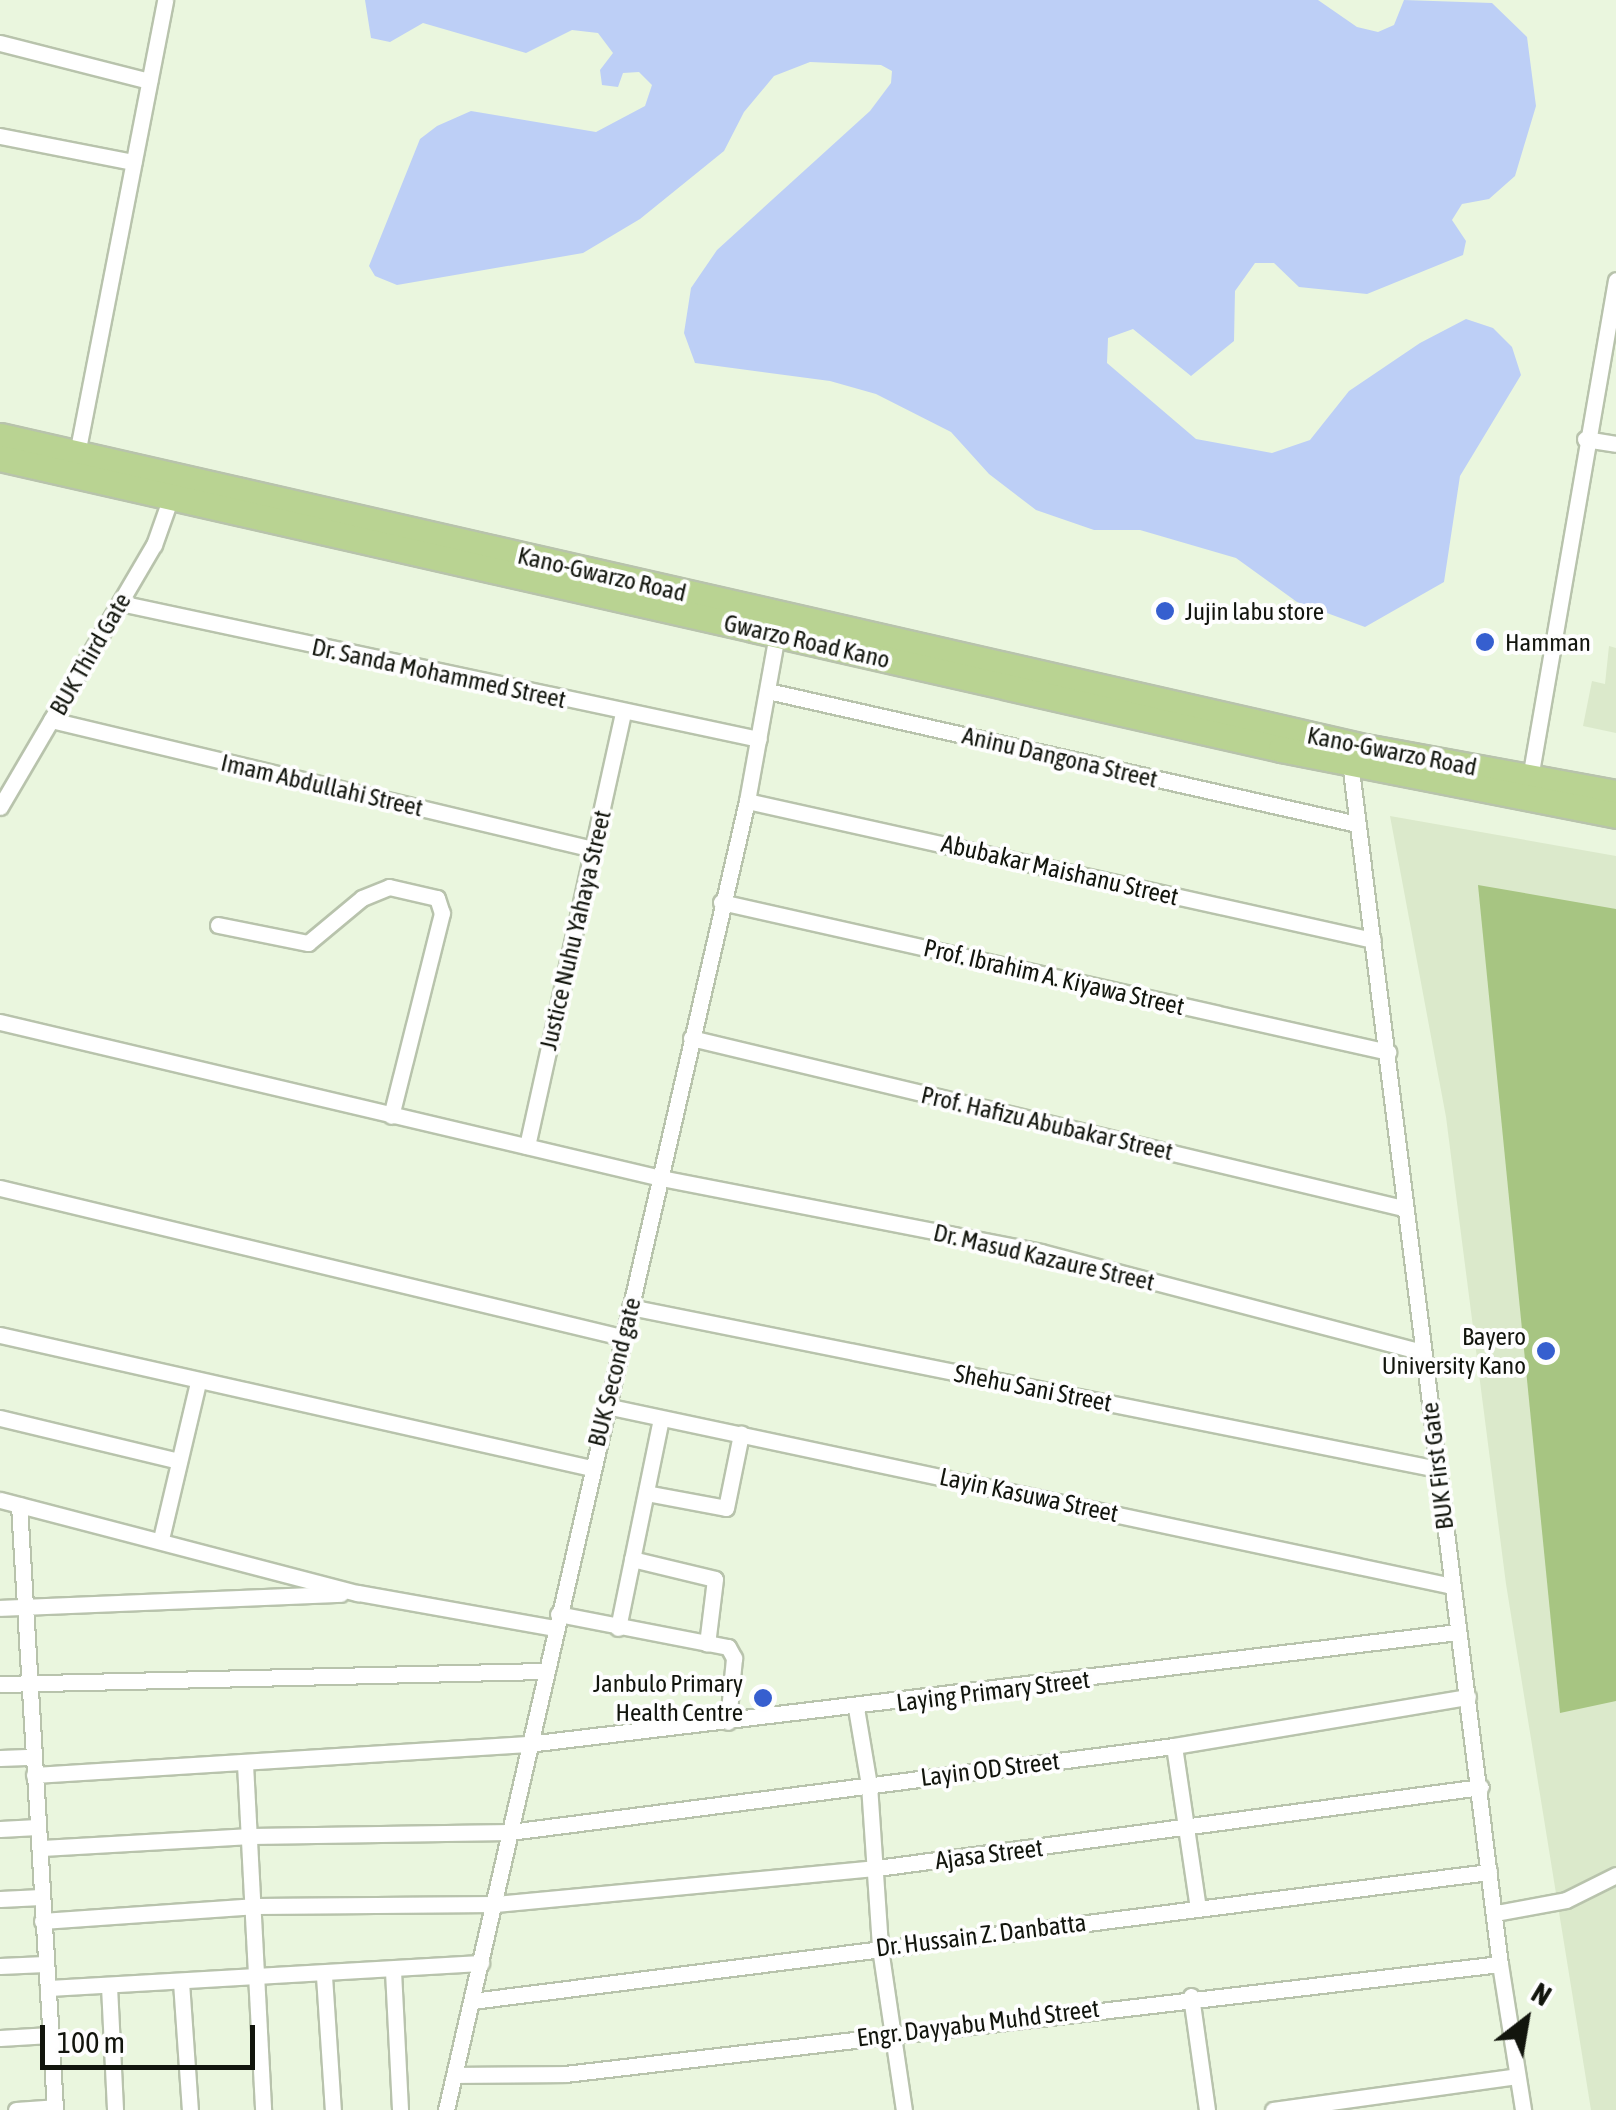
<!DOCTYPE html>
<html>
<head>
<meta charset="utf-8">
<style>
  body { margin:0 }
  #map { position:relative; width:1616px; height:2110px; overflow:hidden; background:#eaf6de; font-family:"Asap Condensed",sans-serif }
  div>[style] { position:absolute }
  .built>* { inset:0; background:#dbe9cb }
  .forest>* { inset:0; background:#a7c582 }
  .water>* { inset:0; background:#bdcff6 }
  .roads { filter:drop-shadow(2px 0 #b8c3ac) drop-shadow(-2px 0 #b8c3ac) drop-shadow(0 2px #b8c3ac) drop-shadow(0 -2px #b8c3ac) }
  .street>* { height:15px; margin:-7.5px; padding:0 7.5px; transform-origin:7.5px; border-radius:7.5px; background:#fff }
  .primary>* { height:25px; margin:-12.5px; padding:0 12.5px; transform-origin:12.5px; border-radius:12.5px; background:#b9d392 }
  .dots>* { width:28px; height:28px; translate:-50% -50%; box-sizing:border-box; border:5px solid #fefefe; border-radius:50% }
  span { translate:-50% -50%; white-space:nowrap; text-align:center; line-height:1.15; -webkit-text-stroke:8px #fefefe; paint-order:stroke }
  .street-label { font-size:25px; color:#12150d }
  .poi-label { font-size:25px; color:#12150d }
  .left { translate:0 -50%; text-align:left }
  .right { translate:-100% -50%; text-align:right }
  .north { position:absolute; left:1476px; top:1970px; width:100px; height:100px; -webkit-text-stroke:8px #fefefe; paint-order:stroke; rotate:31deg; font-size:28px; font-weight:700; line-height:40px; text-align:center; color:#12150d }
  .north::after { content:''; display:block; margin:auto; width:35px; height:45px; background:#12150d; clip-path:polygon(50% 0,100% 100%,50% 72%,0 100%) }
  .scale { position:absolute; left:40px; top:2025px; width:215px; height:45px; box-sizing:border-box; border:5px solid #12150d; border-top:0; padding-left:12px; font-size:30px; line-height:35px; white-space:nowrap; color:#12150d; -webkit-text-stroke:8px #fefefe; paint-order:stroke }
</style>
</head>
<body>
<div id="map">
  <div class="built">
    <div style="clip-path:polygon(1609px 646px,1616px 648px,1616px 733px,1583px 726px,1592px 681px,1605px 684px)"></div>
    <div style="clip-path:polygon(1390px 816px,1616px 856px,1616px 2110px,1591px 2110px,1506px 1584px,1446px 1117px)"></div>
  </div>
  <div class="forest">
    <div style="clip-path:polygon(1478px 885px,1616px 909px,1616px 1701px,1560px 1713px)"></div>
  </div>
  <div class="water">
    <div style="clip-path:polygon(365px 0,1318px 0,1357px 27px,1378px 32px,1394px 25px,1404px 0,1492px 3px,1527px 37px,1536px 106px,1515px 176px,1489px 199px,1462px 204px,1452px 220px,1466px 241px,1463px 255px,1367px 294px,1299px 287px,1274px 263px,1255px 263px,1235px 291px,1234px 341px,1191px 376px,1133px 329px,1108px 338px,1107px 363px,1196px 439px,1272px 453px,1310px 440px,1349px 391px,1420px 343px,1466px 319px,1493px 328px,1512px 347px,1521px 375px,1460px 476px,1444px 582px,1365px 627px,1297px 602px,1236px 558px,1140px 530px,1094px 530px,1036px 510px,989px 474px,951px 432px,876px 394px,830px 381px,695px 363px,684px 333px,691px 288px,717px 250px,870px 111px,891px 83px,892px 71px,881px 65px,810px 62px,774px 76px,744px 112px,724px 151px,640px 219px,583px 253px,397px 285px,375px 276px,369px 266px,420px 139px,437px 126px,471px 111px,596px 132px,645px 106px,652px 85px,639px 72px,623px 73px,618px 87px,602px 85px,600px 70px,613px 53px,598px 33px,572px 30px,526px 53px,423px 23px,390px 42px,371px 38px)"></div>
  </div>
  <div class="roads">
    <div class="street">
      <div style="left:0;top:43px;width:154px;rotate:14.3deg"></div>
      <div style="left:0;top:136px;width:136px;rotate:11.1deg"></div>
      <div style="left:1585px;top:439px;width:31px;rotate:9deg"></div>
      <div style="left:77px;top:454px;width:462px;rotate:-79deg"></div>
      <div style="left:120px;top:603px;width:653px;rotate:12.02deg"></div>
      <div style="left:768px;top:691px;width:600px;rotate:12.72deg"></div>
      <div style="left:51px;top:720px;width:557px;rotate:13.39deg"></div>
      <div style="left:1350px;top:762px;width:1211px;rotate:82.89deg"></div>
      <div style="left:1500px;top:1964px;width:148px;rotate:81deg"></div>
      <div style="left:1530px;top:778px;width:505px;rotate:-80.2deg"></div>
      <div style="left:747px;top:801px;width:641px;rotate:12.52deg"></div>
      <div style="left:0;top:807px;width:304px;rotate:-59.6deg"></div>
      <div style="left:154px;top:545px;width:51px;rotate:-70.5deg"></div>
      <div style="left:721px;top:902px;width:684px;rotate:12.67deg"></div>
      <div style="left:218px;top:925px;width:92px;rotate:11.3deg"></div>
      <div style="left:308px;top:943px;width:70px;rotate:-39.8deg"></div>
      <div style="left:362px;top:898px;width:29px;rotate:-22deg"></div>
      <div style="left:389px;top:887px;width:49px;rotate:12.9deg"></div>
      <div style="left:437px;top:898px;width:16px;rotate:72deg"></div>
      <div style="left:442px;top:913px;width:209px;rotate:104.1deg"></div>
      <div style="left:0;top:1022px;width:679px;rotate:13.28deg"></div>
      <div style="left:661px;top:1178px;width:387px;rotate:11deg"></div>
      <div style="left:1041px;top:1252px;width:395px;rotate:14.7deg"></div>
      <div style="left:691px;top:1038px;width:732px;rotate:13.43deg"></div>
      <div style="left:527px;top:1146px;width:443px;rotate:-77.5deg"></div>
      <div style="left:0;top:1188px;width:639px;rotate:13.49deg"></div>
      <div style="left:630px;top:1307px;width:823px;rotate:11.35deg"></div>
      <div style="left:0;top:1335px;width:606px;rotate:12.68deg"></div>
      <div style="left:606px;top:1406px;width:865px;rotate:12.01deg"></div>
      <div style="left:0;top:1418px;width:184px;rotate:13.5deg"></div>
      <div style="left:646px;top:1493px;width:81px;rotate:10.6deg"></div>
      <div style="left:726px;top:1508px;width:76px;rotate:-78.5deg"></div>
      <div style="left:0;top:1500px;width:370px;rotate:14.6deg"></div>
      <div style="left:358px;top:1593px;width:200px;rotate:10.1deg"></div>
      <div style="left:19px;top:1505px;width:606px;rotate:86.59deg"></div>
      <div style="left:161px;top:1539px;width:161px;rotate:-76.7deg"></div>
      <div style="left:632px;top:1559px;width:85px;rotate:13.5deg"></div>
      <div style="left:715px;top:1579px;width:65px;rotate:97deg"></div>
      <div style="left:0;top:1608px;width:341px;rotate:-2.4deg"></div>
      <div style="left:558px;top:1614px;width:173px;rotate:11deg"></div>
      <div style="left:728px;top:1647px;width:13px;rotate:61deg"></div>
      <div style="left:734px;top:1658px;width:64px;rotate:95.4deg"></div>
      <div style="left:618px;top:1628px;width:213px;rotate:-78.4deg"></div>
      <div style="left:0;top:1684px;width:545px;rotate:-1.37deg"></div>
      <div style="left:856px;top:1708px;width:78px;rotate:80.4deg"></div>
      <div style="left:869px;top:1785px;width:163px;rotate:86.1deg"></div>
      <div style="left:880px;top:1948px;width:164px;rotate:81.6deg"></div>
      <div style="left:1174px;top:1746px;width:164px;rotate:81.6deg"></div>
      <div style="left:0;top:1758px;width:33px;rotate:-2deg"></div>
      <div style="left:245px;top:1764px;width:346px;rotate:87deg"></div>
      <div style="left:34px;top:1775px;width:495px;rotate:-3.6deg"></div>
      <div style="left:528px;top:1744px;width:937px;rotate:-6.87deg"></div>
      <div style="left:0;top:1829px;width:37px;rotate:-3deg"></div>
      <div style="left:42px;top:1848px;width:209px;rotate:-3.3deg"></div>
      <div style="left:251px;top:1836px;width:259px;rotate:-0.9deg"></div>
      <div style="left:510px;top:1832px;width:670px;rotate:-7.38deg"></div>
      <div style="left:1174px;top:1746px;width:298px;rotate:-9.5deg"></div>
      <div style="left:0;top:1899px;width:41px;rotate:-2.8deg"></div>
      <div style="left:1496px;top:1913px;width:71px;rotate:-10.5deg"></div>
      <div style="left:1566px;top:1900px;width:56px;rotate:-26.6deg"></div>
      <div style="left:42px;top:1921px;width:215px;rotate:-4deg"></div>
      <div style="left:256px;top:1906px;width:239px;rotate:-0.5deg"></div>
      <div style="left:495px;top:1904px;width:384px;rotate:-5.4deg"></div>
      <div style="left:877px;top:1868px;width:609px;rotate:-7.64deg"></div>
      <div style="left:0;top:1966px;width:45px;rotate:-2.5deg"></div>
      <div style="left:393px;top:1971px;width:139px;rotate:87.1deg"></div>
      <div style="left:324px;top:1976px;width:134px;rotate:86.2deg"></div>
      <div style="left:181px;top:1982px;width:128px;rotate:86deg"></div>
      <div style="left:109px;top:1986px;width:124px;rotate:87.2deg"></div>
      <div style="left:48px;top:1988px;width:434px;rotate:-3.3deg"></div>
      <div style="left:1191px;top:1996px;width:115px;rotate:82deg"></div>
      <div style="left:472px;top:2001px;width:1025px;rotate:-7.23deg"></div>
      <div style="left:0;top:2038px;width:50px;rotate:-3.4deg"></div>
      <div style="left:456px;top:2075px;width:109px;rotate:-0.5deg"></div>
      <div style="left:565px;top:2074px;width:941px;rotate:-6.71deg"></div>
      <div style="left:16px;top:2110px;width:39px;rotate:-4deg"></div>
      <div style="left:446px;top:2110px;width:1343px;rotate:-77.05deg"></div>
      <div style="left:747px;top:801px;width:170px;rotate:-79.8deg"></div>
      <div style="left:1273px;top:2110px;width:246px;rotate:-7.9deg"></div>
    </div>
    <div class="primary">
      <div style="left:0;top:436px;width:1400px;rotate:12.84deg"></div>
      <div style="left:1365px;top:747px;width:255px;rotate:10.4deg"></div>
      <div style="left:0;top:458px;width:1314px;rotate:12.8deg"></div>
      <div style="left:1281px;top:749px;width:341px;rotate:11.1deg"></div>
    </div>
  </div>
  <div class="dots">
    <div style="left:1165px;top:611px;background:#365fcf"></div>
    <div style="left:1485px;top:642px;background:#365fcf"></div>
    <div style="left:1546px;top:1351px;background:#365fcf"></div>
    <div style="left:763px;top:1698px;background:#365fcf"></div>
  </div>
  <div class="street-label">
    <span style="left:602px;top:574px;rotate:13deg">Kano-Gwarzo Road</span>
    <span style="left:807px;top:641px;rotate:13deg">Gwarzo Road Kano</span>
    <span style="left:90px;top:654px;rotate:-60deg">BUK Third Gate</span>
    <span style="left:439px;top:673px;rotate:12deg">Dr. Sanda Mohammed Street</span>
    <span style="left:1392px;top:751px;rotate:11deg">Kano-Gwarzo Road</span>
    <span style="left:1060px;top:757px;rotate:13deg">Aninu Dangona Street</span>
    <span style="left:322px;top:785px;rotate:13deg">Imam Abdullahi Street</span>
    <span style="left:1060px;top:870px;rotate:13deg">Abubakar Maishanu Street</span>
    <span style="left:575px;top:930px;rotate:-77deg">Justice Nuhu Yahaya Street</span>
    <span style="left:1054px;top:977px;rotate:13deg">Prof. Ibrahim A. Kiyawa Street</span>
    <span style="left:1047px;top:1123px;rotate:13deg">Prof. Hafizu Abubakar Street</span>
    <span style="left:1044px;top:1257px;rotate:13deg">Dr. Masud Kazaure Street</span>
    <span style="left:614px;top:1372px;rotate:-76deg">BUK Second gate</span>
    <span style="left:1033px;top:1388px;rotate:11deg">Shehu Sani Street</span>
    <span style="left:1437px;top:1466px;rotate:-97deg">BUK First Gate</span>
    <span style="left:1029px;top:1495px;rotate:12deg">Layin Kasuwa Street</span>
    <span style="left:993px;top:1691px;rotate:-7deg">Laying Primary Street</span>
    <span style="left:990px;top:1769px;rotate:-7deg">Layin OD Street</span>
    <span style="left:989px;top:1854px;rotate:-7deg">Ajasa Street</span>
    <span style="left:981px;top:1935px;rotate:-7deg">Dr. Hussain Z. Danbatta</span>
    <span style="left:978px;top:2023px;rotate:-7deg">Engr. Dayyabu Muhd Street</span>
  </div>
  <div class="poi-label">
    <span class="left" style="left:1185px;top:611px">Jujin labu store</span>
    <span class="left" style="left:1505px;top:642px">Hamman</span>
    <span class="right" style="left:1526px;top:1351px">Bayero<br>University Kano</span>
    <span class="right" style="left:743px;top:1698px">Janbulo Primary<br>Health Centre</span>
  </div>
  <div class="north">N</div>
  <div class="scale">100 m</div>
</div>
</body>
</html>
